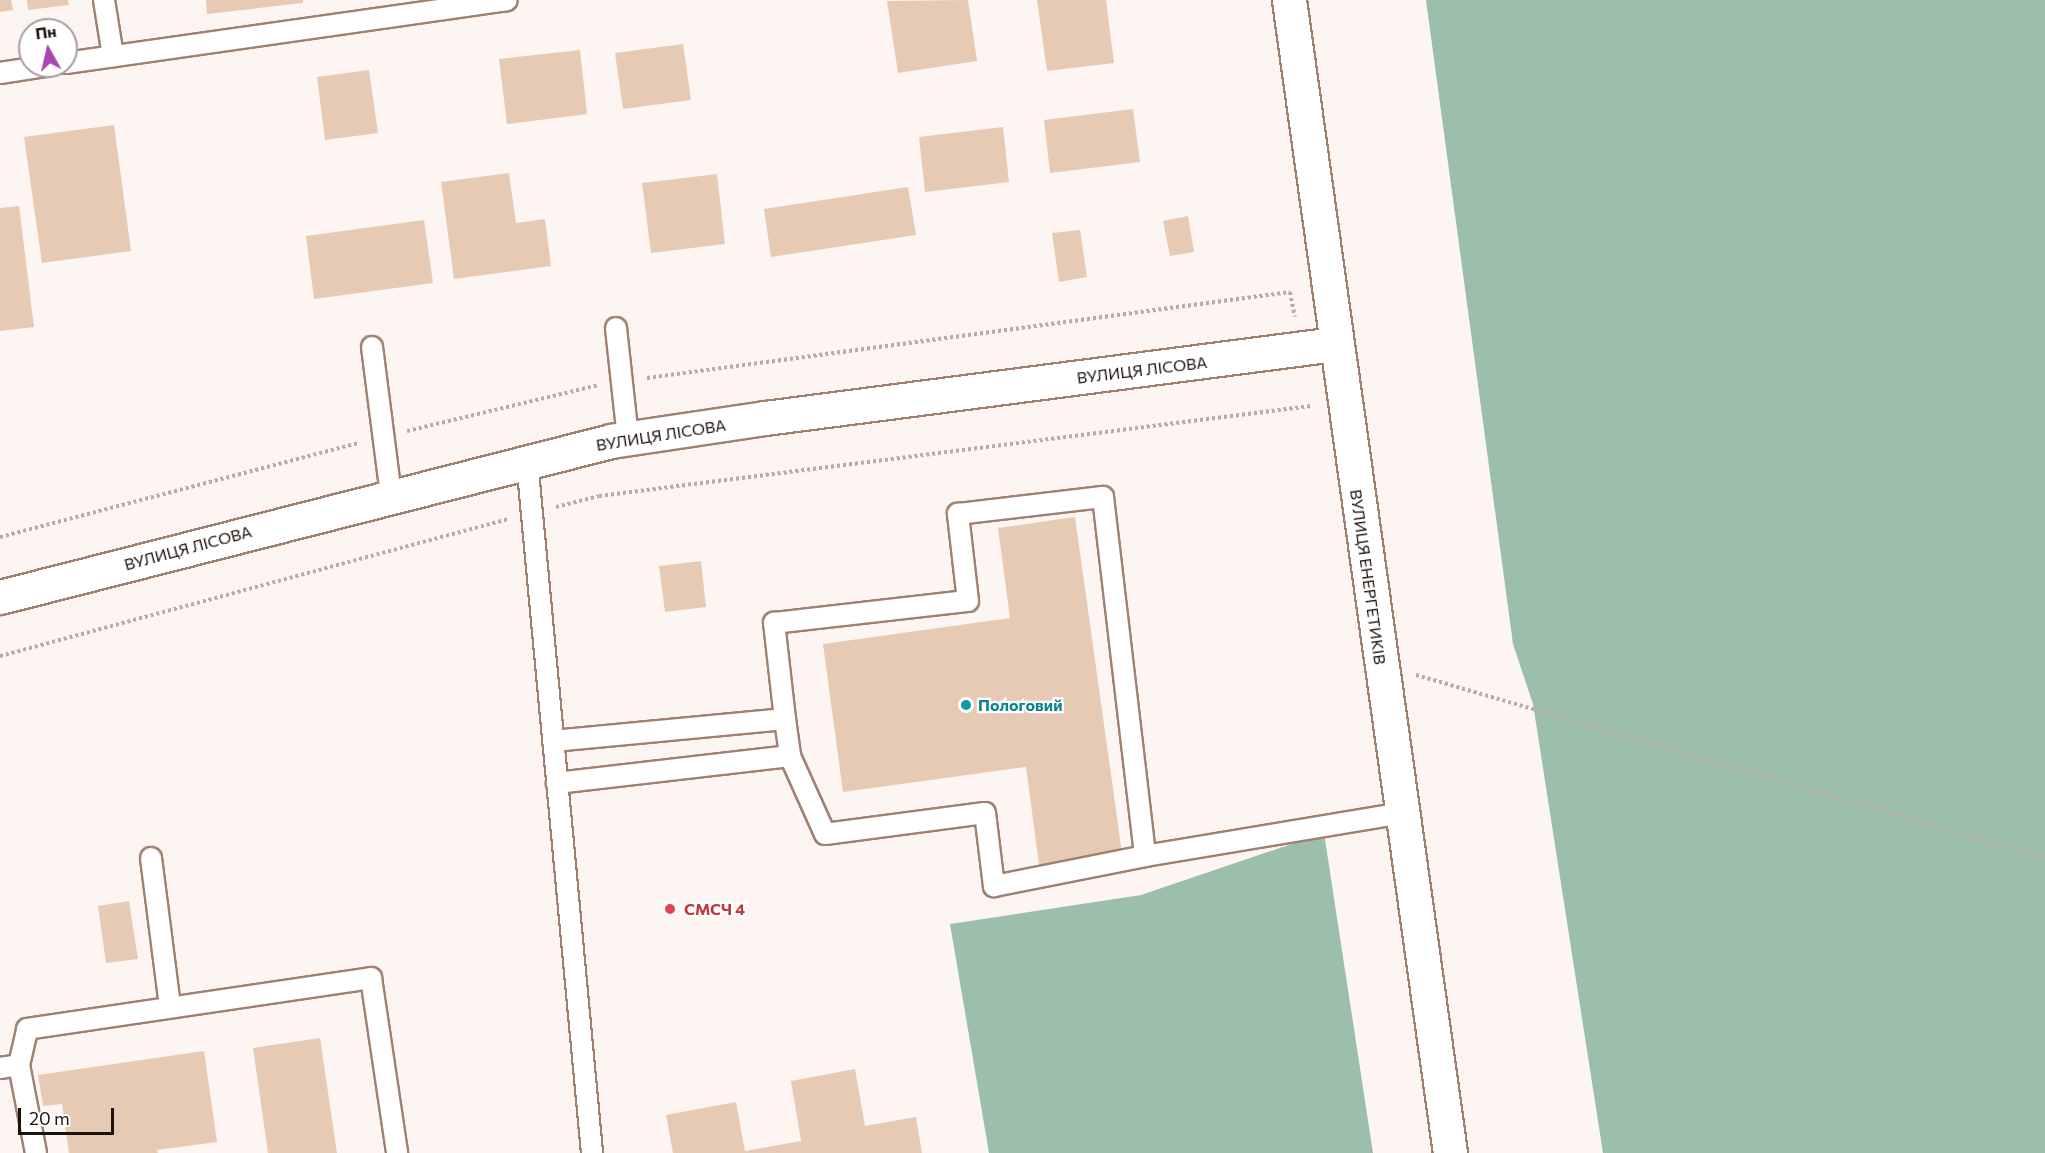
<!DOCTYPE html>
<html>
<head>
<meta charset="utf-8">
<style>
  body { margin:0 }
  #map { position:relative; width:2045px; height:1153px; overflow:hidden; background:#fdf5f2; font-family:Commissioner,sans-serif }
  div>[style] { position:absolute }
  .forest>* { inset:0; background:#9cbfac }
  .building>* { inset:0; background:#e7cab4 }
  .path>* { height:4px; margin-top:-2px; transform-origin:0; background:repeating-linear-gradient(90deg,#b6ada9 0 3px,transparent 0 6px) }
  .roads { filter:drop-shadow(2px 0 #9f8071) drop-shadow(-2px 0 #9f8071) drop-shadow(0 2px #9f8071) drop-shadow(0 -2px #9f8071) }
  .lane>* { height:20px; margin:-10px; padding:0 10px; transform-origin:10px; border-radius:10px; background:#fff }
  .street>* { height:33px; margin:-16.5px; padding:0 16.5px; transform-origin:16.5px; border-radius:16.5px; background:#fff }
  .secondary>* { height:33px; margin:-16.5px; padding:0 16.5px; transform-origin:16.5px; border-radius:16.5px; background:#fff }
  .dots>* { width:16px; height:16px; translate:-50% -50%; box-sizing:border-box; border:3px solid #fff; border-radius:50% }
  span { translate:-50% -50%; white-space:nowrap; text-align:center; line-height:1.15; -webkit-text-stroke:4.5px #fff; paint-order:stroke }
  .street-label { font-size:16px; color:#1e120c }
  .culture-label { font-size:16px; color:#0d838f; font-weight:700 }
  .left { translate:0 -50%; text-align:left }
  .health-label { font-size:16px; color:#be3a42; font-weight:700 }
  .north { position:absolute; left:18px; top:18px; width:60px; height:60px; box-sizing:border-box; background:#fff; border:2px solid #a5a09e; border-radius:50%; rotate:352deg; font-size:16px; font-weight:700; line-height:24px; text-align:center; color:#1e120c }
  .north::after { content:''; display:block; margin:auto; width:21px; height:27px; background:#a945ac; clip-path:polygon(50% 0,100% 100%,50% 72%,0 100%) }
  .scale { position:absolute; left:18px; top:1108px; width:96px; height:27px; box-sizing:border-box; border:3px solid #1e120c; border-top:0; padding-left:8px; font-size:18px; line-height:21px; white-space:nowrap; color:#1e120c; -webkit-text-stroke:4px #fff; paint-order:stroke }
</style>
</head>
<body>
<div id="map">
  <div class="forest">
    <div style="clip-path:polygon(1426px 0,2045px 0,2045px 1153px,1603px 1153px,1533px 704px,1513px 644px)"></div>
    <div style="clip-path:polygon(1324px 833px,1373px 1153px,989px 1153px,950px 924px,1141px 895px)"></div>
  </div>
  <div class="building">
    <div style="clip-path:polygon(0 0,11px 0,13px 10px,0 12px)"></div>
    <div style="clip-path:polygon(27px 0,68px 0,69px 5px,28px 10px)"></div>
    <div style="clip-path:polygon(206px 0,303px 0,303px 3px,207px 14px)"></div>
    <div style="clip-path:polygon(968px 0,977px 61px,898px 73px,887px 1px)"></div>
    <div style="clip-path:polygon(1037px 0,1106px 0,1114px 63px,1047px 71px)"></div>
    <div style="clip-path:polygon(683px 44px,691px 100px,623px 109px,615px 53px)"></div>
    <div style="clip-path:polygon(580px 50px,587px 114px,507px 124px,499px 59px)"></div>
    <div style="clip-path:polygon(369px 70px,378px 133px,325px 140px,317px 77px)"></div>
    <div style="clip-path:polygon(1133px 109px,1140px 162px,1050px 173px,1044px 120px)"></div>
    <div style="clip-path:polygon(114px 125px,131px 251px,42px 263px,24px 137px)"></div>
    <div style="clip-path:polygon(1003px 127px,1009px 182px,925px 192px,919px 137px)"></div>
    <div style="clip-path:polygon(509px 173px,516px 223px,545px 219px,551px 266px,454px 279px,441px 182px)"></div>
    <div style="clip-path:polygon(717px 174px,725px 244px,651px 253px,642px 183px)"></div>
    <div style="clip-path:polygon(908px 187px,916px 235px,771px 257px,764px 209px)"></div>
    <div style="clip-path:polygon(19px 206px,34px 327px,0 331px,0 208px)"></div>
    <div style="clip-path:polygon(1188px 216px,1194px 252px,1170px 256px,1163px 221px)"></div>
    <div style="clip-path:polygon(424px 220px,433px 283px,314px 299px,306px 236px)"></div>
    <div style="clip-path:polygon(1080px 230px,1087px 277px,1059px 282px,1052px 233px)"></div>
    <div style="clip-path:polygon(1075px 517px,1122px 853px,1039px 865px,1026px 767px,843px 792px,823px 644px,1010px 618px,998px 528px)"></div>
    <div style="clip-path:polygon(701px 561px,706px 607px,665px 612px,659px 566px)"></div>
    <div style="clip-path:polygon(129px 901px,138px 959px,106px 963px,98px 906px)"></div>
    <div style="clip-path:polygon(320px 1038px,337px 1153px,268px 1153px,253px 1048px)"></div>
    <div style="clip-path:polygon(204px 1051px,217px 1142px,157px 1150px,158px 1153px,69px 1153px,62px 1104px,43px 1106px,38px 1075px)"></div>
    <div style="clip-path:polygon(855px 1069px,865px 1126px,916px 1117px,922px 1153px,673px 1153px,666px 1115px,736px 1102px,745px 1151px,801px 1141px,791px 1081px)"></div>
  </div>
  <div class="path">
    <div style="left:647px;top:378px;width:649px;rotate:-7.62deg"></div>
    <div style="left:1290px;top:292px;width:25px;rotate:79deg"></div>
    <div style="left:407px;top:431px;width:196px;rotate:-13.5deg"></div>
    <div style="left:556px;top:507px;width:44px;rotate:-14.3deg"></div>
    <div style="left:599px;top:496px;width:717px;rotate:-7.21deg"></div>
    <div style="left:0;top:537px;width:371px;rotate:-14.7deg"></div>
    <div style="left:0;top:656px;width:526px;rotate:-15.09deg"></div>
    <div style="left:1416px;top:675px;width:655px;rotate:16.22deg"></div>
  </div>
  <div class="roads">
    <div class="lane">
      <div style="left:104px;top:0;width:57px;rotate:80.9deg"></div>
      <div style="left:66px;top:63px;width:445px;rotate:-8.1deg"></div>
      <div style="left:0;top:73px;width:47px;rotate:-8.7deg"></div>
      <div style="left:616px;top:328px;width:112px;rotate:83.8deg"></div>
      <div style="left:372px;top:347px;width:150px;rotate:82.7deg"></div>
      <div style="left:527px;top:461px;width:695px;rotate:84.63deg"></div>
      <div style="left:785px;top:719px;width:97px;rotate:-96.5deg"></div>
      <div style="left:774px;top:623px;width:195px;rotate:-6.5deg"></div>
      <div style="left:968px;top:601px;width:88px;rotate:-96.6deg"></div>
      <div style="left:958px;top:514px;width:146px;rotate:-6.7deg"></div>
      <div style="left:1103px;top:497px;width:361px;rotate:83.3deg"></div>
      <div style="left:553px;top:741px;width:233px;rotate:-5.4deg"></div>
      <div style="left:785px;top:719px;width:37px;rotate:82deg"></div>
      <div style="left:790px;top:756px;width:235px;rotate:173.4deg"></div>
      <div style="left:790px;top:756px;width:85px;rotate:65.8deg"></div>
      <div style="left:825px;top:834px;width:161px;rotate:-7.5deg"></div>
      <div style="left:985px;top:813px;width:74px;rotate:83deg"></div>
      <div style="left:994px;top:886px;width:154px;rotate:-11.2deg"></div>
      <div style="left:1145px;top:856px;width:261px;rotate:-9.5deg"></div>
      <div style="left:151px;top:858px;width:149px;rotate:82.7deg"></div>
      <div style="left:0;top:1068px;width:19px;rotate:-9deg"></div>
      <div style="left:36px;top:1153px;width:90px;rotate:-100.9deg"></div>
      <div style="left:19px;top:1065px;width:37px;rotate:-77deg"></div>
      <div style="left:27px;top:1029px;width:348px;rotate:-8.4deg"></div>
      <div style="left:371px;top:978px;width:177px;rotate:81.5deg"></div>
    </div>
    <div class="street">
      <div style="left:0;top:597px;width:631px;rotate:-14.32deg"></div>
      <div style="left:611px;top:441px;width:156px;rotate:-8.5deg"></div>
      <div style="left:765px;top:418px;width:575px;rotate:-7.4deg"></div>
    </div>
    <div class="secondary">
      <div style="left:1289px;top:0;width:1164px;rotate:82.05deg"></div>
    </div>
  </div>
  <div class="dots">
    <div style="left:966px;top:705px;background:#0f9aa8"></div>
    <div style="left:670px;top:909px;background:#e0444e"></div>
  </div>
  <div class="street-label">
    <span style="left:1142px;top:370px;rotate:-7deg">ВУЛИЦЯ ЛІСОВА</span>
    <span style="left:661px;top:435px;rotate:-9deg">ВУЛИЦЯ ЛІСОВА</span>
    <span style="left:188px;top:548px;rotate:-15deg">ВУЛИЦЯ ЛІСОВА</span>
    <span style="left:1368px;top:577px;rotate:82deg">ВУЛИЦЯ ЕНЕРГЕТИКІВ</span>
  </div>
  <div class="culture-label">
    <span class="left" style="left:978px;top:705px">Пологовий</span>
  </div>
  <div class="health-label">
    <span class="left" style="left:684px;top:909px">СМСЧ 4</span>
  </div>
  <div class="north">Пн</div>
  <div class="scale">20 m</div>
</div>
</body>
</html>
